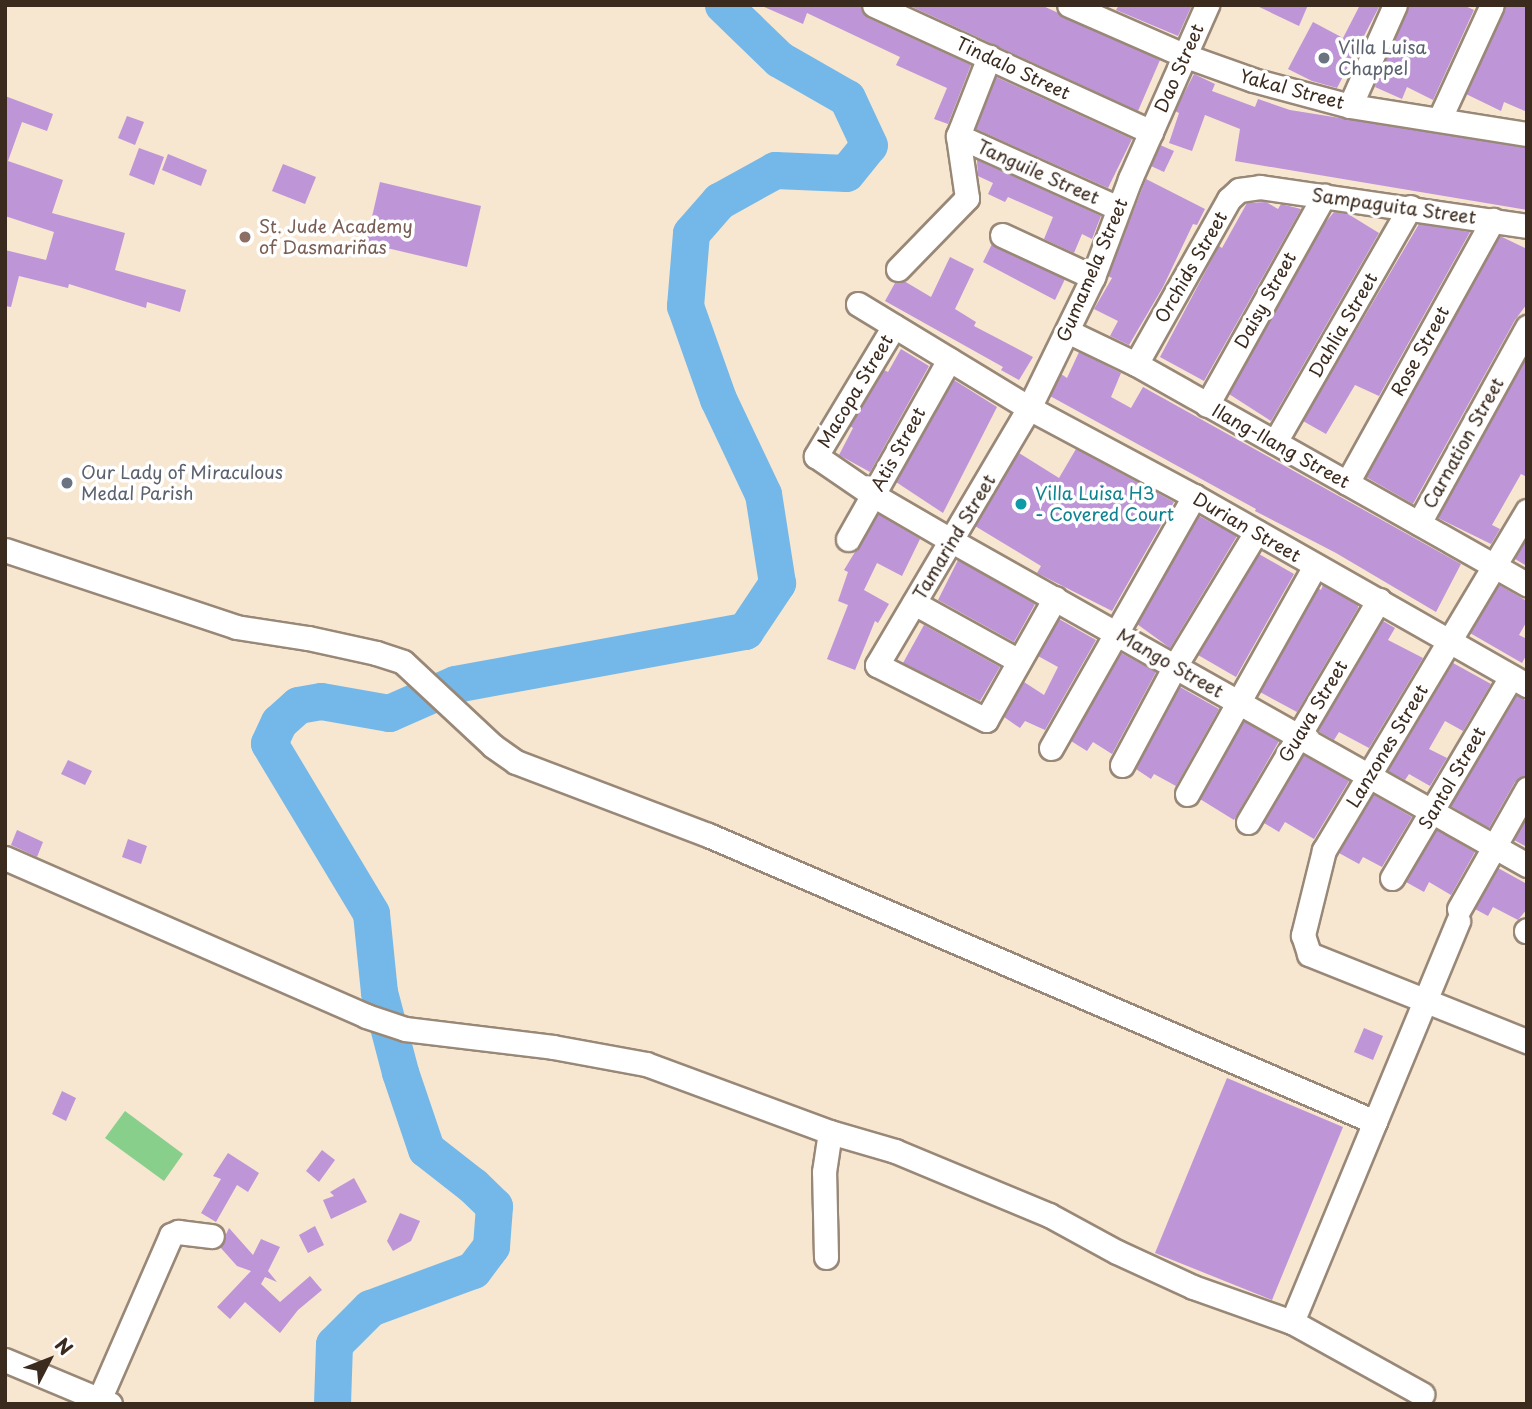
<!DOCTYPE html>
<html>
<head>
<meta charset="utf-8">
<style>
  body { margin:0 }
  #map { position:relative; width:1532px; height:1409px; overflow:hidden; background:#f7e6d0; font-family:"Playpen Sans",sans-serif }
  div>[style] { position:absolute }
  .green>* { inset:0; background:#87cf8b }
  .river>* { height:37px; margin:-18.5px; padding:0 18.5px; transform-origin:18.5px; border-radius:18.5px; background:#73b8e9 }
  .building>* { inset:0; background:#be95d7 }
  .roads { filter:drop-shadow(2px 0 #987) drop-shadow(-2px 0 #987) drop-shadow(0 2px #987) drop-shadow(0 -2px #987) }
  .minor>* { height:23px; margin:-11.5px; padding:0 11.5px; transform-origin:11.5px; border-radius:11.5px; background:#fff }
  .dots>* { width:19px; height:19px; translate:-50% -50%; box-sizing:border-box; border:4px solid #fff; border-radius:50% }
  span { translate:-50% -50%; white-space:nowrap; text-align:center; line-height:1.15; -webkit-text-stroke:7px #fff; paint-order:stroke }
  .worship-label { font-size:18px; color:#5b616d }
  .left { translate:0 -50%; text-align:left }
  .street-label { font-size:18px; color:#3b2a1e }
  .education-label { font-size:18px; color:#785e54 }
  .culture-label { font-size:18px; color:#0d838f }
  .frame { position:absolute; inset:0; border:7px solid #3b2a1e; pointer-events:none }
  .north { position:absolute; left:14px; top:1325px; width:70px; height:70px; -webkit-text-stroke:5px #fff; paint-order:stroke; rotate:48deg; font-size:19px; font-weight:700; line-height:28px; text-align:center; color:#3b2a1e }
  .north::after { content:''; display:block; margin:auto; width:24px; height:32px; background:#3b2a1e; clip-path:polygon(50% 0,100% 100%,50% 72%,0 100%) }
</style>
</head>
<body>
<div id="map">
  <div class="green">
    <div style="clip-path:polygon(125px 1111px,183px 1154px,164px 1181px,105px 1138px)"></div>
  </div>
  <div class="river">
    <div style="left:332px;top:1404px;width:60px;rotate:-88.1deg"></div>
    <div style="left:334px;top:1344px;width:51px;rotate:-45deg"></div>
    <div style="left:370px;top:1308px;width:110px;rotate:-20.3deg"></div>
    <div style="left:473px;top:1270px;width:30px;rotate:-53deg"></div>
    <div style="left:491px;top:1246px;width:40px;rotate:-85.7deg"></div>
    <div style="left:494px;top:1206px;width:30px;rotate:-136deg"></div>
    <div style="left:472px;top:1185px;width:58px;rotate:-142deg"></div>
    <div style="left:426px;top:1149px;width:81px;rotate:-108.7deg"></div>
    <div style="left:400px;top:1072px;width:83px;rotate:-104.7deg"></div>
    <div style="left:379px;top:992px;width:79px;rotate:-95.8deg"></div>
    <div style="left:371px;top:913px;width:198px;rotate:-121deg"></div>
    <div style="left:269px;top:743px;width:23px;rotate:-65deg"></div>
    <div style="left:279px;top:722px;width:25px;rotate:-42deg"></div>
    <div style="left:298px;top:705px;width:23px;rotate:-10deg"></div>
    <div style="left:321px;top:701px;width:69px;rotate:10deg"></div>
    <div style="left:389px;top:713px;width:72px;rotate:-23.7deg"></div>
    <div style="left:455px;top:684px;width:295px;rotate:-10.4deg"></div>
    <div style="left:745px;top:631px;width:58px;rotate:-56.3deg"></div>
    <div style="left:777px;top:583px;width:90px;rotate:-98.9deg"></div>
    <div style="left:763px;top:494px;width:105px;rotate:-115.3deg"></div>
    <div style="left:718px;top:399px;width:99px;rotate:-109.5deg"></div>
    <div style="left:685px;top:306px;width:73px;rotate:-85.3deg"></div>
    <div style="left:691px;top:233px;width:43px;rotate:-48.8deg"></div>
    <div style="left:719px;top:201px;width:64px;rotate:-29deg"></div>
    <div style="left:775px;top:170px;width:71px;rotate:2.4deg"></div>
    <div style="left:846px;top:173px;width:36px;rotate:-51deg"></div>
    <div style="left:869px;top:145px;width:52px;rotate:-115.1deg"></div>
    <div style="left:847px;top:98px;width:78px;rotate:-150.2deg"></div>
    <div style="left:779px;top:59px;width:78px;rotate:-136deg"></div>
  </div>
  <div class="building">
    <div style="clip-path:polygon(760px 5px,860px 5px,868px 18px,971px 65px,948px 124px,934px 119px,947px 88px,896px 65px,900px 57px,807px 13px,803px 24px)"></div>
    <div style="clip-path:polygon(908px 5px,1041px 5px,1160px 60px,1138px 111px)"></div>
    <div style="clip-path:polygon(1119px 5px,1192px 5px,1178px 36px,1116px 10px)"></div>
    <div style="clip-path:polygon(1255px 5px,1308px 5px,1299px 26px)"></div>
    <div style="clip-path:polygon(1360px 5px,1380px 5px,1337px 88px,1312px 81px,1288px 69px,1313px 22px,1343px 38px)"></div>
    <div style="clip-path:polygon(1409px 5px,1463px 5px,1474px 10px,1433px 100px,1407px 87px,1402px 99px,1375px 87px)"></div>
    <div style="clip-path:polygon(1506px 5px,1527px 5px,1527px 112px,1504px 102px,1501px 111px,1466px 94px)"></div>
    <div style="clip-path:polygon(1194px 74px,1215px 84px,1212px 91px,1255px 107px,1258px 99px,1290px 110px,1527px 148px,1527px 210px,1235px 161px,1240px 129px,1205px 115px,1192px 151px,1169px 143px,1179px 113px,1175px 111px)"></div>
    <div style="clip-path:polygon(996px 77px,1132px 139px,1108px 188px,976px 129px)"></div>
    <div style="clip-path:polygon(5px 96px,53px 114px,47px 131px,22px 122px,8px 161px,63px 180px,52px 213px,125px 233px,115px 270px,186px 290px,180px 312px,147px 302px,146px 308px,69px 284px,68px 288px,19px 276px,11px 307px,5px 306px,5px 250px,46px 260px,54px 232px,5px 216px)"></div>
    <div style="clip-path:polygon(127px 116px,144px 122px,135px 145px,118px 138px)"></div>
    <div style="clip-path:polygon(1160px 145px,1174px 151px,1164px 172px,1151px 166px)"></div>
    <div style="clip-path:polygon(139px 148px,164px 157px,154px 185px,129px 175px)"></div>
    <div style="clip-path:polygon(168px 154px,207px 170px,201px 186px,162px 170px)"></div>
    <div style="clip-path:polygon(977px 160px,1101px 216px,1092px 239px,1082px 234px,1074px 253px,1044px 239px,1053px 217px,1008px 197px,1005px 202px,988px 194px,993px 183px,978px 176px)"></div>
    <div style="clip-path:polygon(283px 164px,316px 177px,305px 204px,272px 191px)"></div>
    <div style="clip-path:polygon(1146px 179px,1205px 209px,1197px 225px,1193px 224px,1163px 287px,1129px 345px,1110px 336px,1118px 321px,1094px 309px,1112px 278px,1108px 276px)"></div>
    <div style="clip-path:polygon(380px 182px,481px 206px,467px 267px,366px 243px)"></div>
    <div style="clip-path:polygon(1266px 202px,1278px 209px,1281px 204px,1301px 209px,1204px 381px,1160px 357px,1219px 246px,1222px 248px,1247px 203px)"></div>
    <div style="clip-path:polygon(1334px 212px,1348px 214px,1379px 233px,1271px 421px,1229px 394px,1325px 223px)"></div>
    <div style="clip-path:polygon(1419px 224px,1470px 232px,1379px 396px,1355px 385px,1326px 434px,1303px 421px)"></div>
    <div style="clip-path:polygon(1500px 236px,1527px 249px,1527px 304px,1515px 320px,1413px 504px,1366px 477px)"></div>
    <div style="clip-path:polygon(992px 244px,1065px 279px,1055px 300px,983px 262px)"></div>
    <div style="clip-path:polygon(950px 257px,974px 269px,955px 309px,976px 322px,974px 326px,1033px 357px,1019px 380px,1001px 370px,1003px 367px,885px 301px,895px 283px,904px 281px,931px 297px)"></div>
    <div style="clip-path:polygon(901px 349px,929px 366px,870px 472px,839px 455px,853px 428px,850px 426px,884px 370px,888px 372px)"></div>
    <div style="clip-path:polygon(1079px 352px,1121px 373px,1111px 397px,1131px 408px,1143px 387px,1461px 564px,1436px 612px,1336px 553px,1255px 511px,1256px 509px,1050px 396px,1061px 374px,1067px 378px)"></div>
    <div style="clip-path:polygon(1526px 357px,1527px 477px,1521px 474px,1492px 525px,1500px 529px,1491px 544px,1438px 518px)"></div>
    <div style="clip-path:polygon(954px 380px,997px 407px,943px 513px,896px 482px)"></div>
    <div style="clip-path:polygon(1076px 449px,1174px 502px,1112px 611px,1037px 573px,1041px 566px,975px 526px,1019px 453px,1059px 478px)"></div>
    <div style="clip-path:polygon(878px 514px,920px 539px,902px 576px,877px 563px,864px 590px,889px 604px,878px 623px,875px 621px,855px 670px,827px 659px,848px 605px,838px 601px,848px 572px,844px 570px)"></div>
    <div style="clip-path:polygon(1199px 516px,1237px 536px,1170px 648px,1137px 624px)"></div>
    <div style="clip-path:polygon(1524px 543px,1527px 544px,1527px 566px,1515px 559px)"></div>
    <div style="clip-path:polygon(1259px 554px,1294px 574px,1236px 677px,1198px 655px)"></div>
    <div style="clip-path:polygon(958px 560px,1035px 604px,1014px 642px,938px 600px)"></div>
    <div style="clip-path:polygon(1323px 585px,1358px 605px,1358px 608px,1297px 712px,1260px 692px,1318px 588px,1321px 590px)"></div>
    <div style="clip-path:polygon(1499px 585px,1527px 601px,1527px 621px,1519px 635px,1527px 639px,1527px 654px,1522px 663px,1470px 633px)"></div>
    <div style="clip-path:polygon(1059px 619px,1096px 640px,1045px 730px,1025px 721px,1020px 728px,1004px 717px,1024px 682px,1044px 695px,1058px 667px,1038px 656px)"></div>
    <div style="clip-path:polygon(1383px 621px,1395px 628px,1388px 640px,1423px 658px,1369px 748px,1339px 732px,1334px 740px,1318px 731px)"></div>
    <div style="clip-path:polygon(924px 625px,1000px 667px,980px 701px,903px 663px)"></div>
    <div style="clip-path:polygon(1121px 653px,1156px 672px,1112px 754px,1093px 742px,1087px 751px,1071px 741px)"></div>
    <div style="clip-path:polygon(1453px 663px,1491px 684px,1463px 731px,1445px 721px,1429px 749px,1447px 758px,1430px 786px,1409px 774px,1405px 780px,1388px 771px)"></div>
    <div style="clip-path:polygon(1180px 687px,1219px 709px,1176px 786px,1154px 774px,1151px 779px,1136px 769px)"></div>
    <div style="clip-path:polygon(1517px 695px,1527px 701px,1527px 775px,1515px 782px,1489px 828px,1451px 806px)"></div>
    <div style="clip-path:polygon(1244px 721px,1279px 741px,1234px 820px,1200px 799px)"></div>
    <div style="clip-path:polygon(1304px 755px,1349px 781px,1314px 839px,1285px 822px,1279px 832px,1264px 823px)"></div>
    <div style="clip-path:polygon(68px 760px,92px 771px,85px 785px,61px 774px)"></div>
    <div style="clip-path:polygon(1374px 795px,1412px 817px,1382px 867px,1363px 857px,1359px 864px,1339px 853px)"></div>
    <div style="clip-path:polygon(1527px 818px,1527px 847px,1514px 840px)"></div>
    <div style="clip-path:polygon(17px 830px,43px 842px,37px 857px,11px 845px)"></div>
    <div style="clip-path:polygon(1437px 830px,1475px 852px,1451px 895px,1429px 882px,1424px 892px,1406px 882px)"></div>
    <div style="clip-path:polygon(128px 839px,147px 846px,141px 864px,122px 857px)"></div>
    <div style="clip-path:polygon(1498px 868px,1527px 884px,1527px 909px,1518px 920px,1493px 907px,1488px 916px,1475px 909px)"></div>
    <div style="clip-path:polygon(1364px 1028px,1383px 1036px,1373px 1060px,1354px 1052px)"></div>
    <div style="clip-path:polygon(1227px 1078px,1343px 1127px,1272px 1300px,1155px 1253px)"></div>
    <div style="clip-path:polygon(62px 1091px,76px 1098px,66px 1121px,52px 1114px)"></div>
    <div style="clip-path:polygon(322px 1150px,335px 1160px,319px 1182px,306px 1171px)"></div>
    <div style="clip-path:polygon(228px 1153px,259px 1173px,248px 1192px,237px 1185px,216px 1222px,201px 1213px,221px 1179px,213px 1176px)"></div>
    <div style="clip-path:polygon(354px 1178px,367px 1202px,331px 1219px,323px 1200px,334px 1196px,330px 1192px)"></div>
    <div style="clip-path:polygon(400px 1213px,420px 1221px,411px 1241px,393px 1251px,387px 1241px)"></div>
    <div style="clip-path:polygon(315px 1226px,324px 1245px,308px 1253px,299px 1235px)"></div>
    <div style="clip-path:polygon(229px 1228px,253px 1255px,261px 1239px,280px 1247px,268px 1271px,277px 1282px,265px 1277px,261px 1284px,280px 1302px,310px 1276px,322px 1290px,298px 1310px,280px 1333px,245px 1302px,230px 1319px,217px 1307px,251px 1271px,237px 1266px,220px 1247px)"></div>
  </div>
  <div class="roads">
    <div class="minor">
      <div style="left:874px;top:5px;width:305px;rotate:24.6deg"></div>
      <div style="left:1069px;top:5px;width:128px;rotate:23.6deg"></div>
      <div style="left:1186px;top:56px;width:71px;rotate:19.7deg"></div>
      <div style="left:1253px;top:80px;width:100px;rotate:15deg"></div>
      <div style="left:1350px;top:106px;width:179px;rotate:9deg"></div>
      <div style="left:1350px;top:106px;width:111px;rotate:-66deg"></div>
      <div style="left:1440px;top:118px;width:124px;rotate:-65.3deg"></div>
      <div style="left:958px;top:136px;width:175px;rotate:24.2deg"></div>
      <div style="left:1002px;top:235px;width:100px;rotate:24.8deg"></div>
      <div style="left:898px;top:269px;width:99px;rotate:-45.8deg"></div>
      <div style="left:967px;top:198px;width:63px;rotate:-98.3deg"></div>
      <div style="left:958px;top:136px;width:85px;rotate:-68.6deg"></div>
      <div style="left:858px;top:304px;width:200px;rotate:31.3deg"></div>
      <div style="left:1029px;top:408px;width:187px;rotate:28.1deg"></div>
      <div style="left:1194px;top:496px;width:383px;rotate:29.6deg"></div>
      <div style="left:894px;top:326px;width:152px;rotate:121deg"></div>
      <div style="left:816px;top:456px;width:69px;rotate:34.4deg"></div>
      <div style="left:873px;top:495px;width:91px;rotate:30.2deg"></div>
      <div style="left:952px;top:541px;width:660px;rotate:29.4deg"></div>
      <div style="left:1067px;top:331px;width:76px;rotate:25.6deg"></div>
      <div style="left:1136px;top:364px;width:449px;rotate:29.4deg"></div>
      <div style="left:1136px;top:364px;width:189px;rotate:-60.6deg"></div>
      <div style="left:1229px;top:199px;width:13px;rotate:-42deg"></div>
      <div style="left:1239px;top:190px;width:21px;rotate:-8deg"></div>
      <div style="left:1260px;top:187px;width:270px;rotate:8.3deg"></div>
      <div style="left:1207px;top:405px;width:240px;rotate:-60.8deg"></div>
      <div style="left:1275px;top:442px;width:271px;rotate:-60.1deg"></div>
      <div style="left:1347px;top:483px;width:301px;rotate:-61deg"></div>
      <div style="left:1527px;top:511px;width:395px;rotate:120.9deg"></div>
      <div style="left:1324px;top:850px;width:88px;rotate:103.9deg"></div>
      <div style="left:1303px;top:935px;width:20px;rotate:72deg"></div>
      <div style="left:1309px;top:954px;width:235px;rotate:21.8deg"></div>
      <div style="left:1419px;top:523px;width:224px;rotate:-61.1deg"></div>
      <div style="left:848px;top:539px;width:206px;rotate:-60.6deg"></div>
      <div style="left:5px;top:550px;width:243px;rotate:18.4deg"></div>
      <div style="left:236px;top:627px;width:73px;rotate:8.7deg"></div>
      <div style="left:308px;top:638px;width:70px;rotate:12.4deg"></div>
      <div style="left:376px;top:653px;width:28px;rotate:18deg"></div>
      <div style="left:403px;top:662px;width:123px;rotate:43deg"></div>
      <div style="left:493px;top:746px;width:28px;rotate:35deg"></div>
      <div style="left:516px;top:762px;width:205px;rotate:20.8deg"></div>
      <div style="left:708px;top:835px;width:726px;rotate:23.28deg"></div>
      <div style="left:1055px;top:598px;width:140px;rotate:119.5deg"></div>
      <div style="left:986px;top:720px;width:122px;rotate:-153.2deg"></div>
      <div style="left:877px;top:665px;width:299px;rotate:-59.4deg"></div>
      <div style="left:1029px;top:408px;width:146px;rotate:-64deg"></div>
      <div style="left:1093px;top:277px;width:105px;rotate:-69.3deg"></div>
      <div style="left:1130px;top:179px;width:190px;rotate:-66.1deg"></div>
      <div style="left:914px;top:603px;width:120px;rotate:28.9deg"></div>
      <div style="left:1051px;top:748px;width:290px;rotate:-60.4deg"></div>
      <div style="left:1122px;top:765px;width:112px;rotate:-61.8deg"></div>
      <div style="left:1175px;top:666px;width:157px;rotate:-58.8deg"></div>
      <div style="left:1187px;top:794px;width:261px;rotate:-60.7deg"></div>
      <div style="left:1248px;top:822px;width:258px;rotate:-59.5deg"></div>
      <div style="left:5px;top:858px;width:394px;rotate:23.6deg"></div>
      <div style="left:366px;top:1016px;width:41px;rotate:18.4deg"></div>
      <div style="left:405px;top:1029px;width:149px;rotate:6.9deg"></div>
      <div style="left:553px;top:1047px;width:95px;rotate:10.4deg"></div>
      <div style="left:646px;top:1064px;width:196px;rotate:20.3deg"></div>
      <div style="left:830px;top:1132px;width:68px;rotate:16.3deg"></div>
      <div style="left:895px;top:1151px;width:167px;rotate:22.6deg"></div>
      <div style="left:1049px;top:1215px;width:77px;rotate:28.6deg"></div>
      <div style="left:1117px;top:1252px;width:84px;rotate:24.7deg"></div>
      <div style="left:1193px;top:1287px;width:105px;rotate:19.5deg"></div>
      <div style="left:1292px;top:1322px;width:149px;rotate:29deg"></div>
      <div style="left:1392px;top:878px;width:234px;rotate:-59.4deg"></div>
      <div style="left:1459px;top:909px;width:138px;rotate:-60.5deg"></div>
      <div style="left:1526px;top:931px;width:1px;rotate:-45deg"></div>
      <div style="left:826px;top:1257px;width:85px;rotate:-91.3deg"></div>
      <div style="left:824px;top:1172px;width:40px;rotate:-81.5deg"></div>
      <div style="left:1292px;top:1322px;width:434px;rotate:-67.5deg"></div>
      <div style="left:5px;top:1360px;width:114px;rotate:22.7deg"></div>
      <div style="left:99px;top:1400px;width:180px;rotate:-66.4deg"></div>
      <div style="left:171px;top:1235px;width:8px;rotate:-23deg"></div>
      <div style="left:178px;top:1232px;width:34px;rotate:7deg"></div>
    </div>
  </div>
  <div class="dots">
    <div style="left:1324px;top:58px;background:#6b7280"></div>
    <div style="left:245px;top:237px;background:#8d6e63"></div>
    <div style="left:67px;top:483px;background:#6b7280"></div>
    <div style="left:1021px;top:504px;background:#0f9aa8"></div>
  </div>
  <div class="worship-label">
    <span class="left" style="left:1338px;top:58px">Villa Luisa<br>Chappel</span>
    <span class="left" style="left:81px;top:483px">Our Lady of Miraculous<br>Medal Parish</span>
  </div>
  <div class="street-label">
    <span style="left:1013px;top:68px;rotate:25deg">Tindalo Street</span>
    <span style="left:1179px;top:68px;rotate:-66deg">Dao Street</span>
    <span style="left:1292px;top:89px;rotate:15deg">Yakal Street</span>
    <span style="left:1038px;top:172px;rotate:24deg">Tanguile Street</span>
    <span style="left:1394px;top:206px;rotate:8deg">Sampaguita Street</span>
    <span style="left:1191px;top:267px;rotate:-60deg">Orchids Street</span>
    <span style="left:1092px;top:270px;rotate:-67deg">Gumamela Street</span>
    <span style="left:1265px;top:300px;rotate:-61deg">Daisy Street</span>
    <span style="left:1343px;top:325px;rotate:-60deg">Dahlia Street</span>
    <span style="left:1420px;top:351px;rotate:-61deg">Rose Street</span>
    <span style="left:855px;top:391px;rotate:-59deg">Macopa Street</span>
    <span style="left:1463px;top:443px;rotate:-61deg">Carnation Street</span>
    <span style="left:1281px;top:446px;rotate:29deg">Ilang-Ilang Street</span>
    <span style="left:898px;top:449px;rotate:-61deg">Atis Street</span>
    <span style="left:1247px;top:527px;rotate:30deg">Durian Street</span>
    <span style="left:954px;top:537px;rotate:-59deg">Tamarind Street</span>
    <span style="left:1170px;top:663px;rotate:30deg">Mango Street</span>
    <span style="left:1313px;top:711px;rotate:-59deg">Guava Street</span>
    <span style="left:1387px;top:746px;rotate:-59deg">Lanzones Street</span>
    <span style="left:1452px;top:778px;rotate:-60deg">Santol Street</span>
  </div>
  <div class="education-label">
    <span class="left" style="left:259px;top:237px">St. Jude Academy<br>of Dasmariñas</span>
  </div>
  <div class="culture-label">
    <span class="left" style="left:1035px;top:504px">Villa Luisa H3<br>- Covered Court</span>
  </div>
  <div class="frame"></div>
  <div class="north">N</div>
</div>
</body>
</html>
